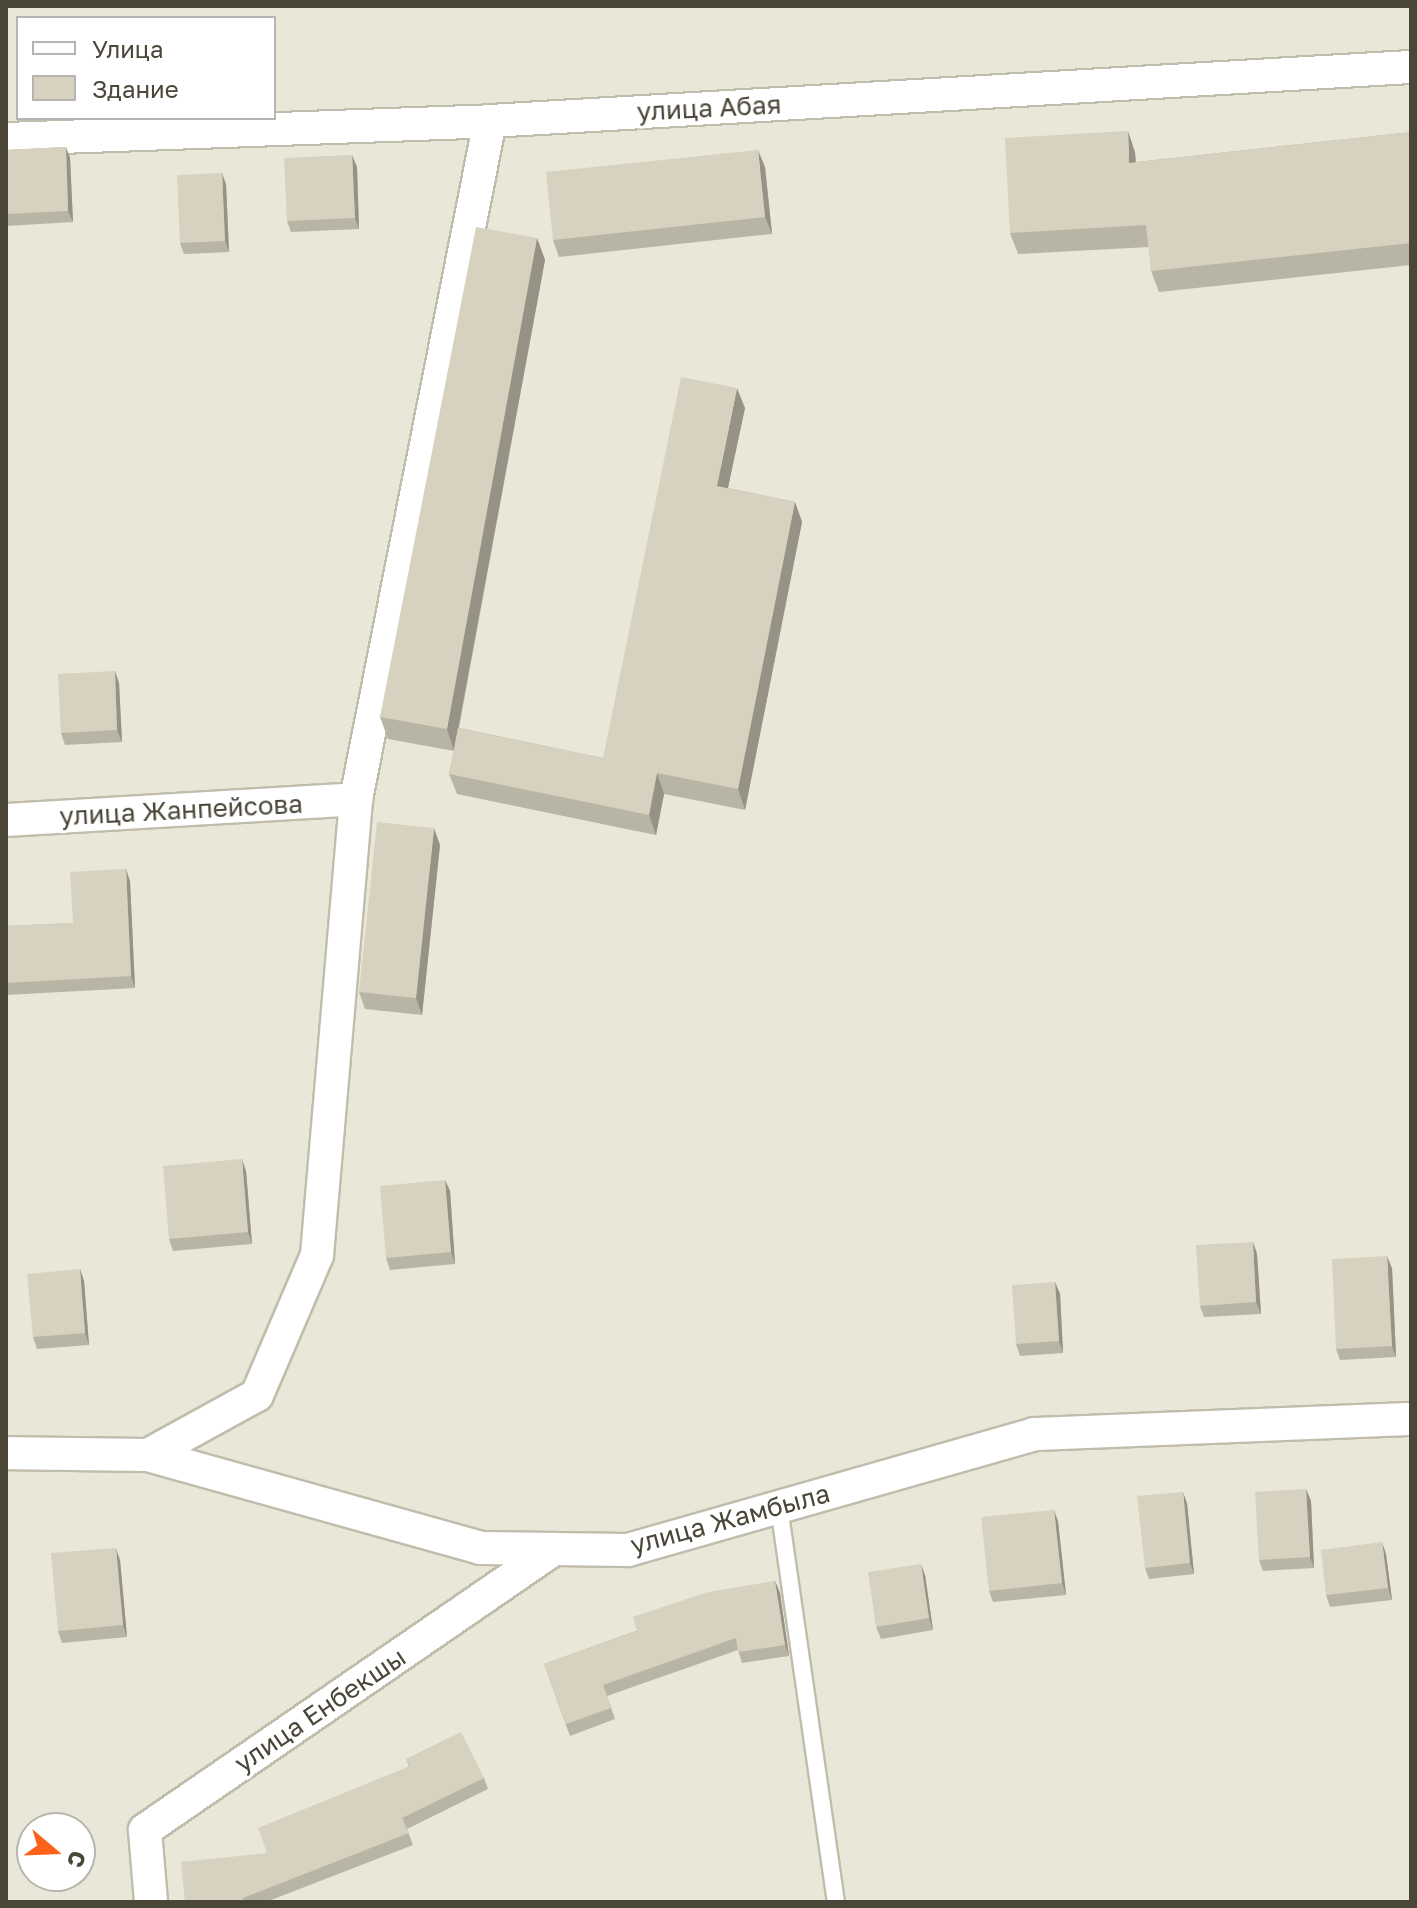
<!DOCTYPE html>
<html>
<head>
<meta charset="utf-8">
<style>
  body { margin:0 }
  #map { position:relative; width:1417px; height:1908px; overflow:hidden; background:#f5f4ea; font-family:"Golos Text",sans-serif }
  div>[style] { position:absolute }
  .residential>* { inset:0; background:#e9e7d8 }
  .roads { filter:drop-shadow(2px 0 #c1bdac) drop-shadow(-2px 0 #c1bdac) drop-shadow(0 2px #c1bdac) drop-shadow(0 -2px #c1bdac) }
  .lane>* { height:16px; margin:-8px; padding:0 8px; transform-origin:8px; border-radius:8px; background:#fff }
  .street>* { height:32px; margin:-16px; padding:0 16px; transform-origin:16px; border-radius:16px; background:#fff }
  .wall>* { inset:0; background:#b9b5a4 }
  .shaded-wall>* { inset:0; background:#969386 }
  .building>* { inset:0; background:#d7d2bf }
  span { translate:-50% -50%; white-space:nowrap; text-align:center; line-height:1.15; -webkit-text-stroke:6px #fff; paint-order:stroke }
  .street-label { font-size:26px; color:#4a4638 }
  .frame { position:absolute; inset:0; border:8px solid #4a4638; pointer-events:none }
  .legend { position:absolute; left:16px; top:16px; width:260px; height:104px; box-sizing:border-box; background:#fff; border:2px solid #b7b5af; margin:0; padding:10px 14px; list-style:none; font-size:24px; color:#4a4638 }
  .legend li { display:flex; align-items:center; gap:16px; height:40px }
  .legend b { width:40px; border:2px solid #b7b5af }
  .north { position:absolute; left:16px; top:1812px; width:80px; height:80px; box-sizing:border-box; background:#fff; border:2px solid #b7b5af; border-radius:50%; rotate:109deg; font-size:22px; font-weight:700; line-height:32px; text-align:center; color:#4a4638 }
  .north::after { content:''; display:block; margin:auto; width:28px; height:36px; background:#fd611a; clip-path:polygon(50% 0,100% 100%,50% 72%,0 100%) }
</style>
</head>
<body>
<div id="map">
  <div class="residential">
    <div style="clip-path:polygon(evenodd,6px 6px,1411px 6px,1411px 1902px,6px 1902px,6px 6px,18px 18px,274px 18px,274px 118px,18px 118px,18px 18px,6px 6px,32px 1828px,80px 1828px,80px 1876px,32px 1876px,32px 1828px)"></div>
  </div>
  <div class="roads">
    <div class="lane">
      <div style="left:779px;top:1507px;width:399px;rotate:81.8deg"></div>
    </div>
    <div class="street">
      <div style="left:6px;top:139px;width:484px;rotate:-2.1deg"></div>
      <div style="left:490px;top:121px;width:923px;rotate:-3.36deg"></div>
      <div style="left:6px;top:820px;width:351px;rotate:-3.4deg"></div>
      <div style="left:6px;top:1453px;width:142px;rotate:0.8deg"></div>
      <div style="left:148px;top:1455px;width:345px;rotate:15.6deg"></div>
      <div style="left:480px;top:1548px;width:148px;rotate:0.8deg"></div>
      <div style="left:628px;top:1550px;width:422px;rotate:-15.9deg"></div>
      <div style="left:1034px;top:1434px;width:377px;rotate:-2.3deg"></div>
      <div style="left:148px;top:1455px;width:124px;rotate:-28.8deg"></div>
      <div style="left:257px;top:1395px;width:152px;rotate:-66.8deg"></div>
      <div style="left:317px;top:1255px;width:458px;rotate:-85.1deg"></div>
      <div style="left:356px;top:799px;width:691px;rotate:-78.82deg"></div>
      <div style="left:151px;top:1902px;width:72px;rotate:-94.8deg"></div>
      <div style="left:145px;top:1830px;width:496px;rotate:-34.5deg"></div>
    </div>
  </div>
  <div class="wall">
    <div style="clip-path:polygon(1411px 132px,1411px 265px,1159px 292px,1151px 271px,1149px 247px,1018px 254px,1010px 233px,1135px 152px,1136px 162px)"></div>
    <div style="clip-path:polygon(66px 147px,70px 158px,73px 222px,6px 226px,6px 150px)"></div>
    <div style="clip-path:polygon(357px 167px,359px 229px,291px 232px,287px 221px)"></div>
    <div style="clip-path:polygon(765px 167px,772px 234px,559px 257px,553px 240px)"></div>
    <div style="clip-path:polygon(226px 184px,229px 252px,184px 254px,180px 243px)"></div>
    <div style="clip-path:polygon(537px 238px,545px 260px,459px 728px,603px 758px,745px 408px,728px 488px,795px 502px,802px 522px,745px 810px,664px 794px,656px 835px,457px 794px,449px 774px,454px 751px,388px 739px,380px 717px)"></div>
    <div style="clip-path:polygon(115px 671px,119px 683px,122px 742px,65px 745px,61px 733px)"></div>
    <div style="clip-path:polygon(440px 845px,422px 1015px,365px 1009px,359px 992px)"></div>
    <div style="clip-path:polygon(130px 881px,135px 988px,6px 995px,6px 926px,73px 923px)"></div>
    <div style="clip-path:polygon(246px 1171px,252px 1244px,173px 1251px,169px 1239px)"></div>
    <div style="clip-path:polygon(445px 1180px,450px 1191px,455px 1264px,390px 1270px,386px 1258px)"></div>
    <div style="clip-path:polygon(1253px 1242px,1257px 1254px,1261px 1314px,1204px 1317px,1200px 1306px)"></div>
    <div style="clip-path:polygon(1392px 1268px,1396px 1357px,1340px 1360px,1336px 1349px)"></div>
    <div style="clip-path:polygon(80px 1269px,84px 1281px,89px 1345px,37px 1349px,33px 1337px)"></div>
    <div style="clip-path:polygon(1055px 1282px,1060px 1294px,1063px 1353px,1020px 1356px,1016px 1344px)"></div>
    <div style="clip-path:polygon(1306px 1489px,1311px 1501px,1314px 1568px,1263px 1571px,1259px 1560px)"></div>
    <div style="clip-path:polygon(1187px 1503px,1194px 1574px,1149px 1579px,1145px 1568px)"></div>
    <div style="clip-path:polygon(1058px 1521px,1066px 1595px,993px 1602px,989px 1591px)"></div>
    <div style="clip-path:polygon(1386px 1554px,1392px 1600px,1330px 1607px,1326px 1595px)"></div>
    <div style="clip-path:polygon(120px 1560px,127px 1637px,62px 1643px,58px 1631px)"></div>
    <div style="clip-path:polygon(925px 1575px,933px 1630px,881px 1639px,876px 1627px)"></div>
    <div style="clip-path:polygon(775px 1581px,780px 1593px,789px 1656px,742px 1663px,738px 1650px,607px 1696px,615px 1719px,570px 1736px,544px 1664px)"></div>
    <div style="clip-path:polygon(406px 1759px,484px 1778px,488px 1789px,407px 1829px,413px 1845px,266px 1902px,185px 1902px,267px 1853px,409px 1766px)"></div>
  </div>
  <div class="shaded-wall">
    <div style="clip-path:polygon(1128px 131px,1135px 152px,1137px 184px,1129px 163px)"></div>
    <div style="clip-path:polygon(66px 147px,70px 158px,73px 222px,68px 211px)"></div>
    <div style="clip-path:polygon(758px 150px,765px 167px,772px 234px,765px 217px)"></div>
    <div style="clip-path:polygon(352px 155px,357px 167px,359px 229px,355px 218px)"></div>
    <div style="clip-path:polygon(222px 173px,226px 184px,229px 252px,225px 241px)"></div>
    <div style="clip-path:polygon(537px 238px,545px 260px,454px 751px,447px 729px)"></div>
    <div style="clip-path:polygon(737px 388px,745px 408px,724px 506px,717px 486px)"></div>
    <div style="clip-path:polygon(795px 502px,802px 522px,745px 810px,738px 789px)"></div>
    <div style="clip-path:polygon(115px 671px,119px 683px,122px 742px,117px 730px)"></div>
    <div style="clip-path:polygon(657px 773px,664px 794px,656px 835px,649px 815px)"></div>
    <div style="clip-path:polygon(434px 828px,440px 845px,422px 1015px,416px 998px)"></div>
    <div style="clip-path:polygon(126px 869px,130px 881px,135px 988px,131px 976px)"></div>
    <div style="clip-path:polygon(242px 1159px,246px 1171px,252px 1244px,248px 1232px)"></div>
    <div style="clip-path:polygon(445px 1180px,450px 1191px,455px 1264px,451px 1252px)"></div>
    <div style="clip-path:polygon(1253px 1242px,1257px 1254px,1261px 1314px,1256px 1302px)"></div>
    <div style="clip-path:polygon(1387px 1256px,1392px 1268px,1396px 1357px,1392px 1346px)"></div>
    <div style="clip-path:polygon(80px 1269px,84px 1281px,89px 1345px,85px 1333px)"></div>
    <div style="clip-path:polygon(1055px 1282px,1060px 1294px,1063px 1353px,1059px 1341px)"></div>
    <div style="clip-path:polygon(1306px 1489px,1311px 1501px,1314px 1568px,1310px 1557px)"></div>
    <div style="clip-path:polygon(1183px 1492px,1187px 1503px,1194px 1574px,1190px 1563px)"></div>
    <div style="clip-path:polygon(1054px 1510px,1058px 1521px,1066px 1595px,1062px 1583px)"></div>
    <div style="clip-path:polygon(1382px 1542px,1386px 1554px,1392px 1600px,1388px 1588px)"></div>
    <div style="clip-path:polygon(116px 1548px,120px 1560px,127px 1637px,123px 1625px)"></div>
    <div style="clip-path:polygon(921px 1564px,925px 1575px,933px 1630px,929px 1618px)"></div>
    <div style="clip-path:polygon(775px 1581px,780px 1593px,789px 1656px,785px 1645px)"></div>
  </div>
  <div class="building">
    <div style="clip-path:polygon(1128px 131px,1129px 163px,1411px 132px,1411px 243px,1151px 271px,1146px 225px,1010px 233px,1005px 138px)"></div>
    <div style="clip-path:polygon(66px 147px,68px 211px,6px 214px,6px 150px)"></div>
    <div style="clip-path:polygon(758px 150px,765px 217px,553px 240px,546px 172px)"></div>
    <div style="clip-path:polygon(352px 155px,355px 218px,287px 221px,284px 158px)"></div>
    <div style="clip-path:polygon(222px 173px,225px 241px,180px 243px,177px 175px)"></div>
    <div style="clip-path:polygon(476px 227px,537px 238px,447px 729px,380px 717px)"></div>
    <div style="clip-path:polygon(681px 377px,737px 388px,717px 486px,795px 502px,738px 789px,657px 773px,649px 815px,449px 774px,458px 728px,603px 758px)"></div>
    <div style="clip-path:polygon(115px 671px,117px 730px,61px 733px,58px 674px)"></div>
    <div style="clip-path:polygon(377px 822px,434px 828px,416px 998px,359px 992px)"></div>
    <div style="clip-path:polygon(126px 869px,131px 976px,6px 983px,6px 926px,73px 923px,70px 872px)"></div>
    <div style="clip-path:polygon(242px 1159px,248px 1232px,169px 1239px,163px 1166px)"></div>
    <div style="clip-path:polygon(445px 1180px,451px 1252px,386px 1258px,380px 1186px)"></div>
    <div style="clip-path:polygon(1253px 1242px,1256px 1302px,1200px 1306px,1196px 1245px)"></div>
    <div style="clip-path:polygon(1387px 1256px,1392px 1346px,1336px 1349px,1332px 1259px)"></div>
    <div style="clip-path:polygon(80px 1269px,85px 1333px,33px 1337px,27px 1274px)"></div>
    <div style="clip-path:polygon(1055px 1282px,1059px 1341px,1016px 1344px,1012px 1285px)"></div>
    <div style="clip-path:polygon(1306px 1489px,1310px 1557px,1259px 1560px,1255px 1492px)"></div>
    <div style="clip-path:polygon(1183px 1492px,1190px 1563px,1145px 1568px,1137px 1496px)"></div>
    <div style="clip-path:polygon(1054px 1510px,1062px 1583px,989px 1591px,981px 1517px)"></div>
    <div style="clip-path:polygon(1382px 1542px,1388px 1588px,1326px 1595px,1321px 1550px)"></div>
    <div style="clip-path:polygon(116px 1548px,123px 1625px,58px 1631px,51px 1553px)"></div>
    <div style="clip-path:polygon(921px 1564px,929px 1618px,876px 1627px,868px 1572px)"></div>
    <div style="clip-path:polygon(775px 1581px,785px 1645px,738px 1652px,736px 1638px,603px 1685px,611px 1708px,566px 1724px,544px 1664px,637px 1631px,633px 1617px,708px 1592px)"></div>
    <div style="clip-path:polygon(461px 1732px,484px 1778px,402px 1818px,409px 1833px,243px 1898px,243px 1902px,185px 1902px,181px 1862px,267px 1853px,258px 1828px,410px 1766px,406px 1759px)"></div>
  </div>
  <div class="street-label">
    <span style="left:709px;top:108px;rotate:-3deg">улица Абая</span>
    <span style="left:181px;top:810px;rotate:-3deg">улица Жанпейсова</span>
    <span style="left:730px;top:1519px;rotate:-15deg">улица Жамбыла</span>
    <span style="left:320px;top:1710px;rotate:-34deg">улица Енбекшы</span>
  </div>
  <div class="frame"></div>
  <ul class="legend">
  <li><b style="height:10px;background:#fff"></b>Улица</li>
  <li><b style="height:22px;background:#d7d2bf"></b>Здание</li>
  </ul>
  <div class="north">С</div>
</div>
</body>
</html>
